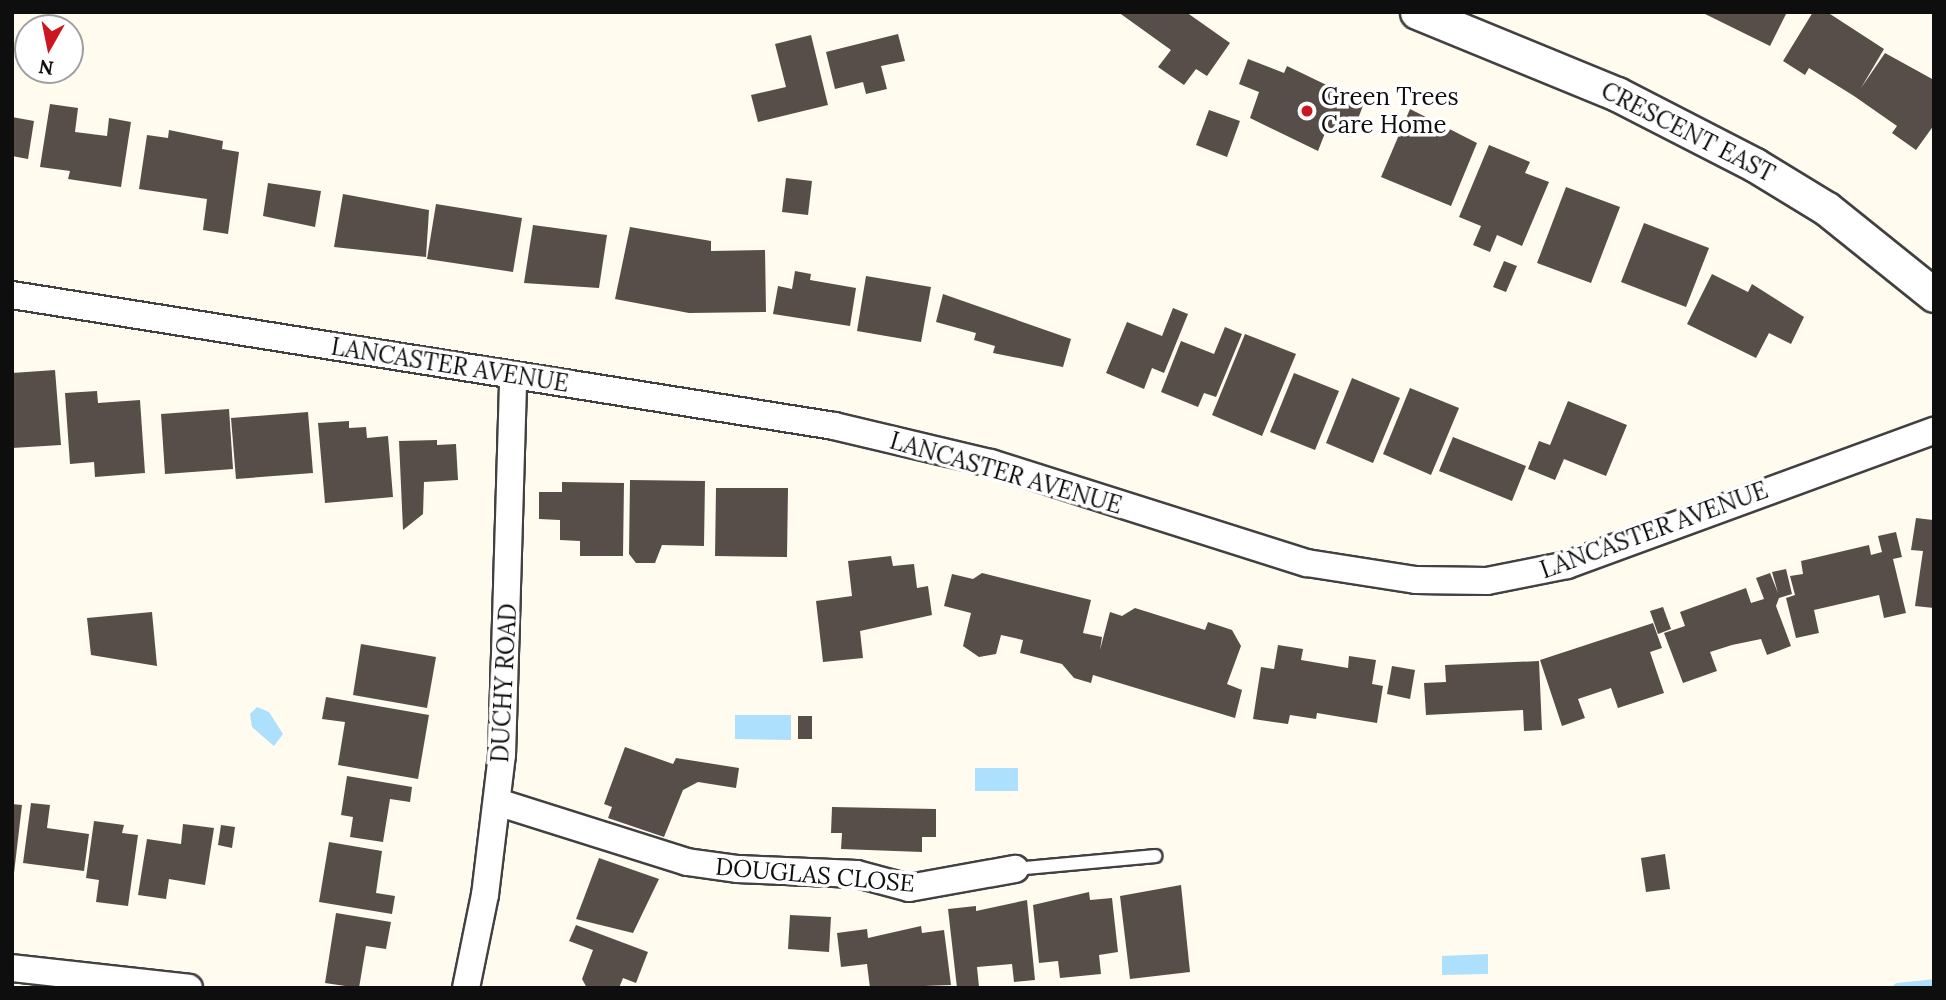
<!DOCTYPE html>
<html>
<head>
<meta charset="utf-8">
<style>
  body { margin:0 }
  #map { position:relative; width:1946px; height:1000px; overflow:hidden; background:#fffbee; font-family:Lora,serif }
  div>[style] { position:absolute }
  .water>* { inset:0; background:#ade0fc }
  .stream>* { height:10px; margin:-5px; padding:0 5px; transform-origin:5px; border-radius:5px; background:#ade0fc }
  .building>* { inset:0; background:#574e49 }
  .roads { filter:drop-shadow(2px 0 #414141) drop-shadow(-2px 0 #414141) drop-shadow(0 2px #414141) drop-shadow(0 -2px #414141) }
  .service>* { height:12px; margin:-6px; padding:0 6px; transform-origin:6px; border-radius:6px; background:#fff }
  .minor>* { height:26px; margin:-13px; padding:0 13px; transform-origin:13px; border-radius:13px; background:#fff }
  .tertiary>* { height:33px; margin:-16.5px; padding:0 16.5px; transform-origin:16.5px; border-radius:16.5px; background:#fff }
  .dots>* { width:19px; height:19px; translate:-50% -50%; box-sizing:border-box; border:4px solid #fff; border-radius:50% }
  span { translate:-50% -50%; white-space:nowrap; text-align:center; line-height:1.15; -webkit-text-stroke:7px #fff; paint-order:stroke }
  .poi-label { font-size:24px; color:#0e0e0e }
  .left { translate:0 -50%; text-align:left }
  .street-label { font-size:24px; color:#0e0e0e }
  .frame { position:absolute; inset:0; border:14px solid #0e0e0e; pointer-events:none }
  .north { position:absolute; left:14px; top:14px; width:70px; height:70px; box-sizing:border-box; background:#fff; border:2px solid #9f9f9f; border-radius:50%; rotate:189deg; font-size:19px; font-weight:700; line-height:28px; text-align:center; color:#0e0e0e }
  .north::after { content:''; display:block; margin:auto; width:24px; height:32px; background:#cc1723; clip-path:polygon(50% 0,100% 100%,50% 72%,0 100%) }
</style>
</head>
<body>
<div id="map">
  <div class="water">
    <div style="clip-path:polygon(257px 707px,269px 712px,283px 734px,274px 746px,252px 727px,250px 714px)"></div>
    <div style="clip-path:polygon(735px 715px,791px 715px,791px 740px,735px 739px)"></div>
    <div style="clip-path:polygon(975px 768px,1018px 768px,1018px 791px,975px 791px)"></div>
    <div style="clip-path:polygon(1488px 954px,1488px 974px,1442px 975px,1442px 956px)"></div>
  </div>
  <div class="stream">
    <div style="left:1898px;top:988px;width:36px;rotate:-6deg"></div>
  </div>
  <div class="building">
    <div style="clip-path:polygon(1118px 12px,1186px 12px,1230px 43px,1207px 76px,1196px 69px,1184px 85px,1158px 67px,1171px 50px)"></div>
    <div style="clip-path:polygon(1701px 12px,1787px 12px,1770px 46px)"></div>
    <div style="clip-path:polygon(1813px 12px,1827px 12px,1884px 49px,1861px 88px,1885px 53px,1934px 80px,1934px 125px,1916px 150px,1892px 133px,1897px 126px,1854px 96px,1809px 68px,1805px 75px,1783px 61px)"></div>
    <div style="clip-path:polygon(898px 34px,905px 61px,881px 66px,887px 89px,866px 94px,863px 82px,835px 89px,826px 52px)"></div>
    <div style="clip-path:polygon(811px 35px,828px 105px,758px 122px,751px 95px,786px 87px,775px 44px)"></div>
    <div style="clip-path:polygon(1248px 59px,1284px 73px,1287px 66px,1364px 103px,1351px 137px,1327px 128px,1318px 151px,1250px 118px,1259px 92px,1239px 84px)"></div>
    <div style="clip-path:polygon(50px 104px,78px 108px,75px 132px,107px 136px,109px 118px,131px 122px,121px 187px,68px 179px,70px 171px,40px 167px)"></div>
    <div style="clip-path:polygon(1410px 109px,1477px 143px,1451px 206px,1381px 177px)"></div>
    <div style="clip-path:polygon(1209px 110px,1240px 121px,1227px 157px,1196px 145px)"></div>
    <div style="clip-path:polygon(12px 117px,34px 121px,28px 159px,12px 156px)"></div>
    <div style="clip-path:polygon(169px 130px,223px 141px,222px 149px,239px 152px,228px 234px,203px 230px,207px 199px,139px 189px,147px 135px,168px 138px)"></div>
    <div style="clip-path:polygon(1489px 145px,1530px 162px,1525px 173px,1549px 182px,1522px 246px,1497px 235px,1490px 252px,1473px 245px,1481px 226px,1459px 217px)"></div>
    <div style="clip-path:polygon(786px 178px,812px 181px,808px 215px,782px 212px)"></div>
    <div style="clip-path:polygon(268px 183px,321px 191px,315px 227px,263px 216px)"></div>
    <div style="clip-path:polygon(1566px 187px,1620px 207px,1591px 283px,1537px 263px)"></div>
    <div style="clip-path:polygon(343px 194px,429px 210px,426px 257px,334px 247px)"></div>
    <div style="clip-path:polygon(436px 204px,522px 218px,513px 272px,427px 259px)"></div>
    <div style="clip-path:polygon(1644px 223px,1709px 248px,1686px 307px,1621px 282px)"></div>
    <div style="clip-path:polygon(533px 225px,607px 235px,599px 288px,524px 283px)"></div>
    <div style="clip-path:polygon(630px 227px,711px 241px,711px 251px,765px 250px,766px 312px,689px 313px,615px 299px)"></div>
    <div style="clip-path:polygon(1504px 261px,1517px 266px,1506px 292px,1493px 287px)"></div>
    <div style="clip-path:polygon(795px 271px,811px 274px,810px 280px,856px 288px,850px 326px,773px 314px,778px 286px,792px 289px)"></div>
    <div style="clip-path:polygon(1712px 274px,1748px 292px,1752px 284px,1804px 317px,1791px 344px,1769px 333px,1756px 358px,1687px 324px)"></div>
    <div style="clip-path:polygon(866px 276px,931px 287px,921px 342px,857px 331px)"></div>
    <div style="clip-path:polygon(943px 294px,1071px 339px,1063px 367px,993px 353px,995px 346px,974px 340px,976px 333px,936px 322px)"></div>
    <div style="clip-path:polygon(1173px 308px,1188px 314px,1164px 373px,1152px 368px,1144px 389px,1106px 373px,1127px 322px,1162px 336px)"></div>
    <div style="clip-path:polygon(1225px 327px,1242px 334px,1216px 397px,1204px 393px,1198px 407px,1161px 392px,1181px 341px,1214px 354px)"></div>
    <div style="clip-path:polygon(1245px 334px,1296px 354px,1262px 436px,1212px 415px)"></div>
    <div style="clip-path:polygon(55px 370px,61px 445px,12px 448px,12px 373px)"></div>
    <div style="clip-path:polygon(1294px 373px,1339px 391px,1315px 450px,1270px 432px)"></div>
    <div style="clip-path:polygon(1352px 378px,1400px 398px,1373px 463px,1326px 443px)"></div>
    <div style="clip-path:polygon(1410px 388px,1459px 408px,1431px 475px,1383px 454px)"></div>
    <div style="clip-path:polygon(97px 391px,98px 403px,140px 400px,145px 473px,95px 477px,94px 462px,70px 464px,65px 393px)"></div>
    <div style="clip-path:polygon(1568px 401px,1627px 425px,1606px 476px,1564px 459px,1555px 480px,1528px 469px,1539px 441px,1550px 445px)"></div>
    <div style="clip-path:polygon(229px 409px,233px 469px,165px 474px,161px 414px)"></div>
    <div style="clip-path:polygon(308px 412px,313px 473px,236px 479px,231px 418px)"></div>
    <div style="clip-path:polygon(349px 421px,349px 428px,366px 427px,367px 438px,388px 436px,393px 497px,325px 503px,318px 423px)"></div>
    <div style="clip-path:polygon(1453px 437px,1526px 466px,1512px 501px,1439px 471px)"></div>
    <div style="clip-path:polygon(437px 440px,437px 445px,456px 444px,458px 480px,424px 482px,423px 514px,403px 530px,399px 441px)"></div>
    <div style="clip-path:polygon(630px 480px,705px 481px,704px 546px,662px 545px,655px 563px,636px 563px,629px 554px)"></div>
    <div style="clip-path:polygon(562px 482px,624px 483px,623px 556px,580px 556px,580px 541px,560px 540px,560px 520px,539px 519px,539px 492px,562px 492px)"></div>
    <div style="clip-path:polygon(716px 488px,788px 488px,787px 557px,715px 556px)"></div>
    <div style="clip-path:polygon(1916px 518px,1933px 520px,1934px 608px,1915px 606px,1923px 551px,1911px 550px)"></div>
    <div style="clip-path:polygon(1896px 532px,1902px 557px,1893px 559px,1906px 613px,1884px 618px,1879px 595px,1814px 610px,1819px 633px,1796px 638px,1786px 598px,1795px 595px,1790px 576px,1803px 574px,1801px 561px,1869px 545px,1871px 555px,1882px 552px,1878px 536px)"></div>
    <div style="clip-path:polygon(891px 556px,893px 566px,914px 564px,917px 588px,928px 586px,932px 615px,860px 631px,863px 658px,823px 662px,816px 601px,852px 596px,848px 561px)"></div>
    <div style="clip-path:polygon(1786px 569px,1792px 594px,1779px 598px,1776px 606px,1791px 646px,1767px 655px,1761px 639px,1732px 645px,1710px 652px,1717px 671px,1683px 683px,1664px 633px,1685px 626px,1680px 612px,1746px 588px,1751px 603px,1764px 599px,1756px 578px,1770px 573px,1778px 593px,1772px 572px)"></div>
    <div style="clip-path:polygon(982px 573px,1091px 600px,1083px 633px,1102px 637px,1100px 650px,1110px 612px,1122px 616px,1135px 608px,1205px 630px,1208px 622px,1232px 630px,1241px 646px,1227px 684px,1242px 690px,1235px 718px,1093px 675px,1091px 683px,1074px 678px,1062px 664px,1020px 653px,1023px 640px,1001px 635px,996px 654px,979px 657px,963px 646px,971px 613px,944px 606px,952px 574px,973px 579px)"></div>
    <div style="clip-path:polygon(1663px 607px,1671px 629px,1658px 634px,1650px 611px)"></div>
    <div style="clip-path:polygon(152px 612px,157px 666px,91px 655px,87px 618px)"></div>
    <div style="clip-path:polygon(1653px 623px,1662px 648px,1650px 652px,1664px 693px,1618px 708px,1611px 688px,1578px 699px,1585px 718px,1562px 726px,1540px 660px)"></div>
    <div style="clip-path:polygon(361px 644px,436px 657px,427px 708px,353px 695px)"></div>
    <div style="clip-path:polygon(1278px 645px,1303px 649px,1301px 660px,1348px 668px,1349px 656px,1376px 660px,1372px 684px,1383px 686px,1377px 723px,1317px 713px,1316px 719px,1290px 715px,1288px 724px,1253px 719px,1261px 667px,1274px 669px)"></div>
    <div style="clip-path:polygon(1539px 661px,1542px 730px,1524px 731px,1523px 710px,1426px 715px,1424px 683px,1446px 682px,1445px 665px)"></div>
    <div style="clip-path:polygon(1392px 666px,1415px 670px,1410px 699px,1387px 694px)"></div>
    <div style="clip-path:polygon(326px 697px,429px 715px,418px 779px,338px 765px,345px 722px,322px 719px)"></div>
    <div style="clip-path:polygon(798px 716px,812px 716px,812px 739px,798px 739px)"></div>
    <div style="clip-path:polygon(625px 747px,673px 764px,676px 758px,739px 768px,736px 788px,698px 782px,683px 790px,664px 837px,608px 818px,612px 807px,604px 804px)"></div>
    <div style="clip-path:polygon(347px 776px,412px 787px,410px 802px,390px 799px,383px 842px,350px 837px,353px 817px,341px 815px)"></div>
    <div style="clip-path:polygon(31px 803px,50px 805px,47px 828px,89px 834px,84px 871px,23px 863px)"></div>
    <div style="clip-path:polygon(12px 804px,22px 805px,14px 873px,12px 873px)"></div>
    <div style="clip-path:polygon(832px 807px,936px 809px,936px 837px,922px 837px,922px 852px,841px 849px,842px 833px,831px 833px)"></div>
    <div style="clip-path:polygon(94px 821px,124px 825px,122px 833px,138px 835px,128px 906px,96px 902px,99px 880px,86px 878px)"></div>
    <div style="clip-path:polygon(183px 824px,214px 828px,205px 885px,169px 879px,166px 899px,138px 895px,147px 839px,181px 844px)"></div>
    <div style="clip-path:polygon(221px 825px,235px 827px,232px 848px,218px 845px)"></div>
    <div style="clip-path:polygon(329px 842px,382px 851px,376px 893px,395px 896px,392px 914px,319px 902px)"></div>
    <div style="clip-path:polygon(1665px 854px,1670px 889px,1646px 892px,1641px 858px)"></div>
    <div style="clip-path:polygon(599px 858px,659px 879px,633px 933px,576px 919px)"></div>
    <div style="clip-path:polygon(1181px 885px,1190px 972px,1130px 979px,1120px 896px)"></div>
    <div style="clip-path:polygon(1089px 892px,1090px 900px,1112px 898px,1118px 952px,1099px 955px,1101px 974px,1060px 978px,1058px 961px,1039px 963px,1033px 905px)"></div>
    <div style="clip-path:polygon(1027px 900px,1035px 980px,1014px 982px,1012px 964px,977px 967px,979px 987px,957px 988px,948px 909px,976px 906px,976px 911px)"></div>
    <div style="clip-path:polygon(336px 913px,391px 922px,386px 949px,366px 946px,359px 988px,325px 983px)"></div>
    <div style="clip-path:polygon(790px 915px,831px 917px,829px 952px,788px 949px)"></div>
    <div style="clip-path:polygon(576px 925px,648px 952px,636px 983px,623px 978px,619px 988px,587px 988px,582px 979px,593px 950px,569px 941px)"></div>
    <div style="clip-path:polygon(921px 926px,922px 933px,944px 930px,951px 985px,870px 988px,867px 964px,841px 967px,837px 933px,867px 929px,868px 938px)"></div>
  </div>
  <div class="roads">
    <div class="service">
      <div style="left:1015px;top:869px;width:141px;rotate:-5.3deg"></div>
    </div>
    <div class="minor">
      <div style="left:12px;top:295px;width:832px;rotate:9.05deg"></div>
      <div style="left:834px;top:426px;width:161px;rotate:13.3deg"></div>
      <div style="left:991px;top:463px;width:331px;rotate:17.6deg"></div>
      <div style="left:1307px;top:563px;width:110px;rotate:8.9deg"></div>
      <div style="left:1416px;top:580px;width:71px;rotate:0.8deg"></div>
      <div style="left:1487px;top:581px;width:82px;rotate:-11.3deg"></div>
      <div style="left:1567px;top:565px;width:391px;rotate:-20.1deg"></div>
      <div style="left:497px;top:802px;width:199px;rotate:17.5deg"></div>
      <div style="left:687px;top:862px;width:50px;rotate:8deg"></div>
      <div style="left:737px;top:869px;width:120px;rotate:2.4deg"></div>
      <div style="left:857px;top:874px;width:54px;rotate:15.1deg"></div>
      <div style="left:909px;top:888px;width:108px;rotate:-10.2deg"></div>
      <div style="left:12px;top:968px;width:178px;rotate:6.4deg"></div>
      <div style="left:466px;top:988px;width:95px;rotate:-78.5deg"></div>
      <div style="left:485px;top:895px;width:141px;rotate:-83.1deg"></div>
      <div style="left:502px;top:755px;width:380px;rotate:-88.3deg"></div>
    </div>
    <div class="tertiary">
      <div style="left:1417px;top:12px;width:216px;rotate:22.3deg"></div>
      <div style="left:1617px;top:94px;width:155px;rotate:27.2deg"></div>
      <div style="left:1755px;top:165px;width:84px;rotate:31.4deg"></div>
      <div style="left:1827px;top:209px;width:137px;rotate:38.8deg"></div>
    </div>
  </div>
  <div class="dots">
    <div style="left:1307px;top:111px;background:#cc1723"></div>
  </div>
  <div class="poi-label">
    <span class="left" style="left:1321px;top:111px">Green Trees<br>Care Home</span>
  </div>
  <div class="street-label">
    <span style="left:1688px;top:132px;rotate:27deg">CRESCENT EAST</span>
    <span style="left:450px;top:365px;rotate:9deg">LANCASTER AVENUE</span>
    <span style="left:1006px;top:473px;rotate:16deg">LANCASTER AVENUE</span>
    <span style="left:1654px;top:530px;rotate:-20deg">LANCASTER AVENUE</span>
    <span style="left:504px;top:683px;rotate:-87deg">DUCHY ROAD</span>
    <span style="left:815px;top:875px;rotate:5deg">DOUGLAS CLOSE</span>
  </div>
  <div class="frame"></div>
  <div class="north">N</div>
</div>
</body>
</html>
